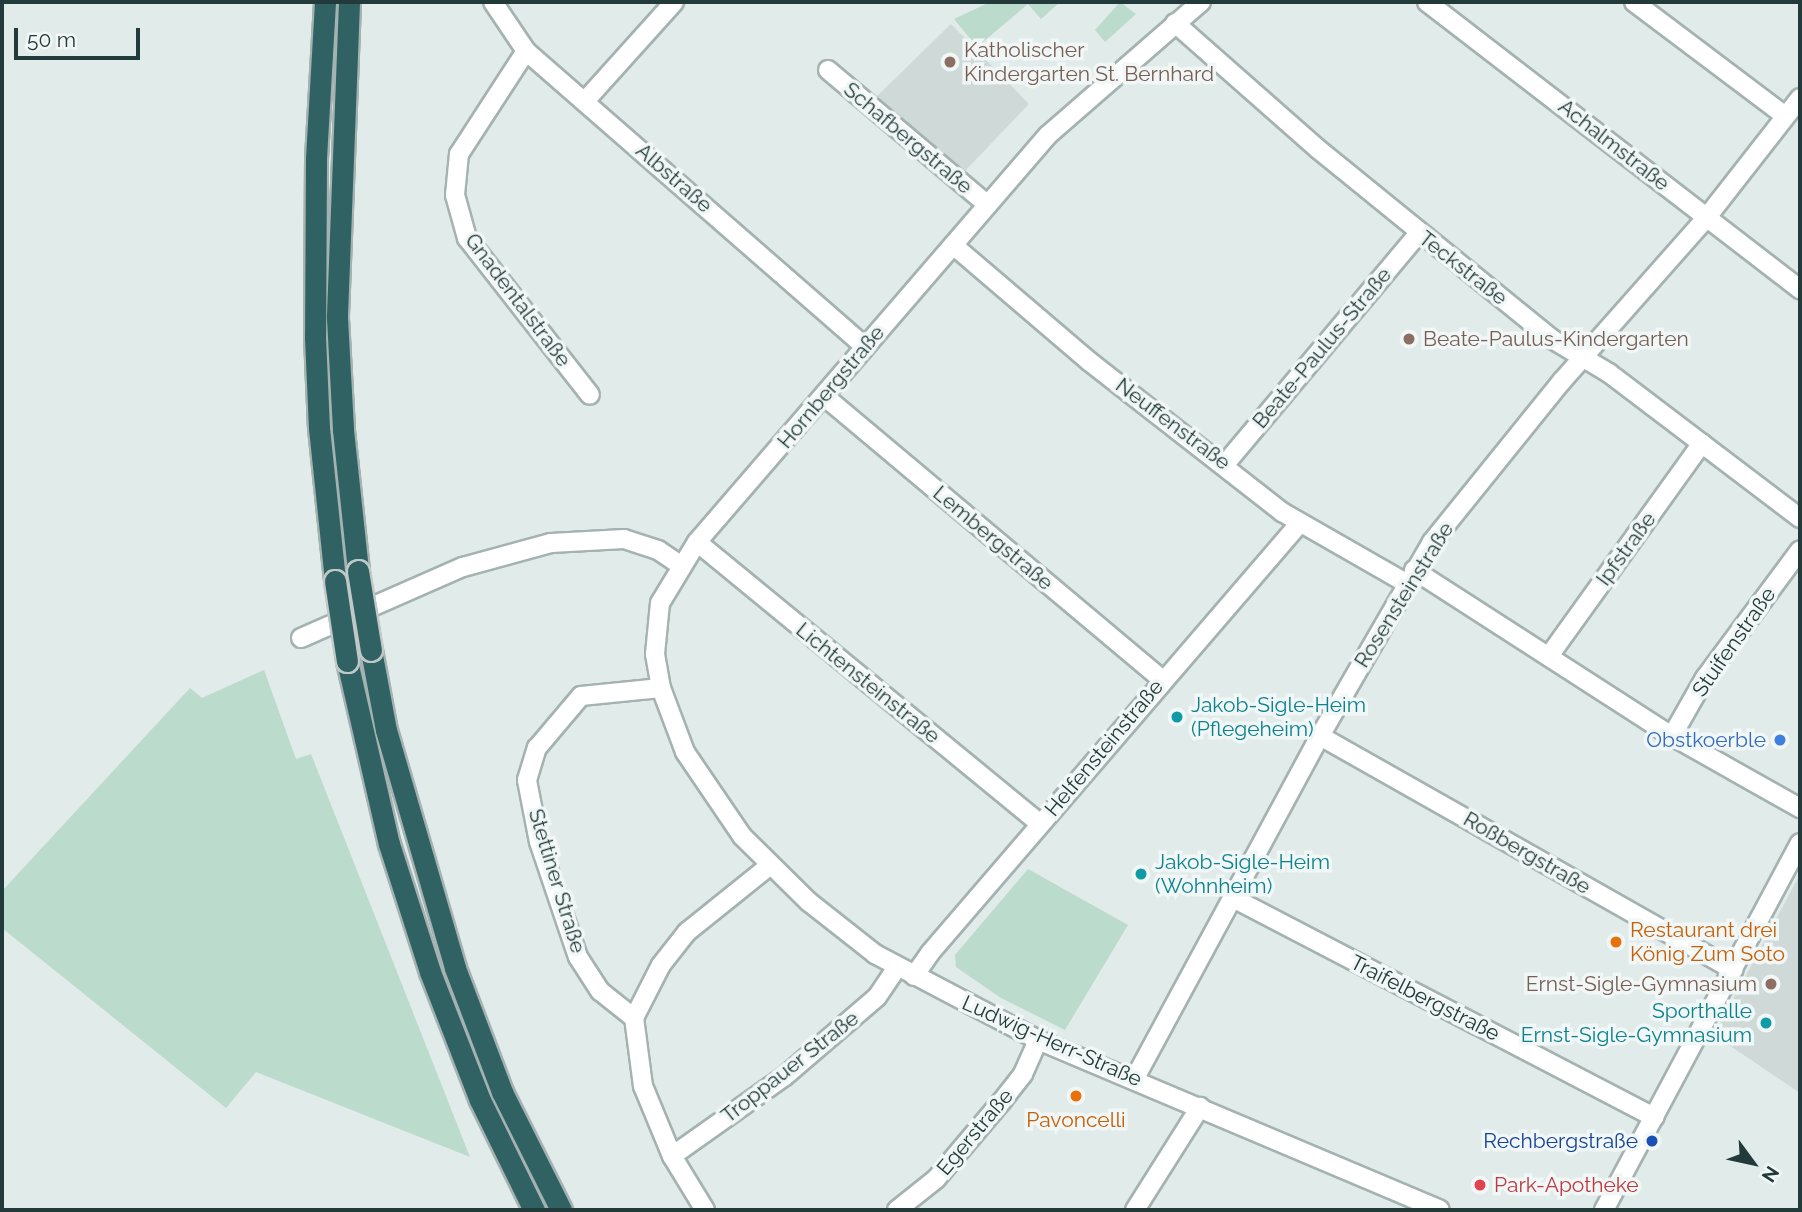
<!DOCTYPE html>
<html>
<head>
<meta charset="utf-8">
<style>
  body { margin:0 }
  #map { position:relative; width:1802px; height:1212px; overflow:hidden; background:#e1ebe9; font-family:Raleway,sans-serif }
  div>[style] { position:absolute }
  .built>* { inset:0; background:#cfdad8 }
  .green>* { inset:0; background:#bbdbcc }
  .roads { filter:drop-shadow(2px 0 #a4b2b1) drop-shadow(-2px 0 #a4b2b1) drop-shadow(0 2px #a4b2b1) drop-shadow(0 -2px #a4b2b1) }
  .minor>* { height:18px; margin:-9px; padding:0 9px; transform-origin:9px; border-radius:9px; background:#fff }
  .highway>* { height:21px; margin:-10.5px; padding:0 10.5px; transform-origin:10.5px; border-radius:10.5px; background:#306264 }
  .bridges { filter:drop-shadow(2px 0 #c1c8c8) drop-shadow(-2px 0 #c1c8c8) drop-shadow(0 2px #c1c8c8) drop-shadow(0 -2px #c1c8c8) }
  .highway-bridge>* { height:21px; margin:-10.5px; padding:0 10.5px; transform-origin:10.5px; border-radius:10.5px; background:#306264 }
  .dots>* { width:19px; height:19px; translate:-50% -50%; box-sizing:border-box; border:4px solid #f1f7f6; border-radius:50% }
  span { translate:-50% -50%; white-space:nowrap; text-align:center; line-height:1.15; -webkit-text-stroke:7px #f1f7f6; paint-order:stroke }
  .education-label { font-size:21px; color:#785e54 }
  .left { translate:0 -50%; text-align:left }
  .right { translate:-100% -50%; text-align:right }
  .street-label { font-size:21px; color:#223a3a }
  .culture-label { font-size:21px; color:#0d838f }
  .shop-label { font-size:21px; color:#366cbe }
  .food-label { font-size:21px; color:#c56008 }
  .transit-label { font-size:21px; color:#164399 }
  .health-label { font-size:21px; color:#be3a42 }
  .frame { position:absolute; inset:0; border:4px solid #223a3a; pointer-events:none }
  .north { position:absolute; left:1718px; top:1128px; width:70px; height:70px; -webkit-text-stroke:5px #f1f7f6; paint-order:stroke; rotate:123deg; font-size:19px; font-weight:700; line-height:28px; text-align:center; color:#223a3a }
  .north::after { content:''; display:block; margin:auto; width:24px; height:32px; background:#223a3a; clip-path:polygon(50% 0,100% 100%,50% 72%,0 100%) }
  .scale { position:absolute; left:14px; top:28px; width:126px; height:32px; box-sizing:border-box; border:4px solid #223a3a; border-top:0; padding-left:9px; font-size:21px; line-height:24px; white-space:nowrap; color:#223a3a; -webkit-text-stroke:5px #f1f7f6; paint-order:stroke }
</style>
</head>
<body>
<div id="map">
  <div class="built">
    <div style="clip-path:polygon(951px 24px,1029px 104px,962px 174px,873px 100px)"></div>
    <div style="clip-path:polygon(1800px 874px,1800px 1093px,1714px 1035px)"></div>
  </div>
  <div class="green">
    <div style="clip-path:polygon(990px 2px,1060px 2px,1041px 19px,1028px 4px,977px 47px,954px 19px)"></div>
    <div style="clip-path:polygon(1120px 2px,1136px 14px,1105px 42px,1095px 30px)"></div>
    <div style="clip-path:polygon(264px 670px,296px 759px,311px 754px,470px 1157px,256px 1072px,226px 1108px,2px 928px,2px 891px,190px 688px,202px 698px)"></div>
    <div style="clip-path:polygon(1028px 869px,1128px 925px,1065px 1030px,1001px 998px,956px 967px,955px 955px)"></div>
  </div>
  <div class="roads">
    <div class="minor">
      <div style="left:493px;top:2px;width:59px;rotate:56deg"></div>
      <div style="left:526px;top:51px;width:450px;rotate:41.1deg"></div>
      <div style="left:1201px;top:2px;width:203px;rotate:139deg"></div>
      <div style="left:1048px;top:135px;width:537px;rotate:130.77deg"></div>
      <div style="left:697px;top:542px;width:71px;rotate:121.2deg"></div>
      <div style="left:660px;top:603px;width:51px;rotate:95.6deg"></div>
      <div style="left:655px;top:654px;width:35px;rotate:80deg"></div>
      <div style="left:661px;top:688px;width:68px;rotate:69.4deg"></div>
      <div style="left:685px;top:752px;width:102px;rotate:55.8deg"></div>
      <div style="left:742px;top:836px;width:94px;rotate:44.6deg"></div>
      <div style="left:809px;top:902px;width:84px;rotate:38.2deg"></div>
      <div style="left:875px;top:954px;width:184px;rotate:27.8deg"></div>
      <div style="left:1038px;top:1040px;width:436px;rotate:22.9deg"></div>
      <div style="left:1427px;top:2px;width:471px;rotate:37.6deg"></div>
      <div style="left:1634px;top:2px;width:188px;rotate:37deg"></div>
      <div style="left:1175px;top:23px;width:191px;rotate:41.4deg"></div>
      <div style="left:1318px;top:149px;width:301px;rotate:39.1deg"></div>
      <div style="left:1552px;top:339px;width:66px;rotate:30.8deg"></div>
      <div style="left:1609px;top:373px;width:240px;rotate:37.2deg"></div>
      <div style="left:526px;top:51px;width:123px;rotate:123deg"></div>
      <div style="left:459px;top:154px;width:41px;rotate:95.6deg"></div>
      <div style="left:455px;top:195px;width:45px;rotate:74.4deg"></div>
      <div style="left:467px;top:238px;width:199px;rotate:51.9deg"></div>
      <div style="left:828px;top:70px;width:209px;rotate:40.2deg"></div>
      <div style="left:585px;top:101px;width:133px;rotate:-48deg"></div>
      <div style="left:953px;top:245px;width:180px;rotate:40.5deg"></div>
      <div style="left:1090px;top:362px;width:244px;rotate:38deg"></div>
      <div style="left:1282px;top:512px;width:143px;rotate:29.8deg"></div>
      <div style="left:824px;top:396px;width:441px;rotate:40deg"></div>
      <div style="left:1226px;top:463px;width:300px;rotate:-50deg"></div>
      <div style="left:697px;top:542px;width:444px;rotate:39.4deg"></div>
      <div style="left:1414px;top:570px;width:307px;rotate:32.8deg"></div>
      <div style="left:1672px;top:736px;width:147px;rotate:29.4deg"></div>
      <div style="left:301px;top:638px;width:177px;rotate:-23.7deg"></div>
      <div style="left:463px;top:567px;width:91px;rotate:-15.3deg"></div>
      <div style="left:551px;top:543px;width:73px;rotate:-3.1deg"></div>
      <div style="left:624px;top:539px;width:36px;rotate:18deg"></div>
      <div style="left:658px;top:550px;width:27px;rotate:34deg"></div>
      <div style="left:1549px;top:656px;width:262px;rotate:-54.3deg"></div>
      <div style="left:1320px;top:736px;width:475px;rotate:29.5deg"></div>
      <div style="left:1672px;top:736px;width:67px;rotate:-60.4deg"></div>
      <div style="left:1705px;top:678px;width:159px;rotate:-53.4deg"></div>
      <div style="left:1233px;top:898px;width:475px;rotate:27.5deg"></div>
      <div style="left:914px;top:976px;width:28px;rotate:-55deg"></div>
      <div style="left:930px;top:953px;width:566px;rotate:-49.3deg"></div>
      <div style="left:634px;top:1018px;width:43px;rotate:-141.5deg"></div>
      <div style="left:600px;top:991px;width:40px;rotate:-122.9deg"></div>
      <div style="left:578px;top:957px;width:121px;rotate:-108.7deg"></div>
      <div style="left:539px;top:842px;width:63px;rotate:-101deg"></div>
      <div style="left:527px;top:780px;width:34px;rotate:-73deg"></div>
      <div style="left:537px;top:748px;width:68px;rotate:-49.8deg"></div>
      <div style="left:581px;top:696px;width:80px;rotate:-5.7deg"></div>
      <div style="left:1135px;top:1078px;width:389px;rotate:-61.6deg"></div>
      <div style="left:1320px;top:736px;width:224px;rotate:-60deg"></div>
      <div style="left:1432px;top:542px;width:207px;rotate:-51.1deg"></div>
      <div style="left:1562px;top:381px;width:219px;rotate:-48.5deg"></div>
      <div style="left:1707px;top:217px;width:151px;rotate:-52deg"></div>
      <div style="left:672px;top:1156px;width:138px;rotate:-35.3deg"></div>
      <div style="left:785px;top:1076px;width:121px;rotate:-40.7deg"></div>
      <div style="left:877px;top:997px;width:36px;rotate:-56deg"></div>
      <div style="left:705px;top:1210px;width:63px;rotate:-121.4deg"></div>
      <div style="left:672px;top:1156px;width:76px;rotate:-112.5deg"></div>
      <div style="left:643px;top:1086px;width:69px;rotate:-97.5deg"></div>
      <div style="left:634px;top:1018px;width:59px;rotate:-63deg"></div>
      <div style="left:661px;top:965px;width:42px;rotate:-51.8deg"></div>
      <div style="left:687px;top:932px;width:105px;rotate:-38.8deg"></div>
      <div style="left:897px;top:1210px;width:50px;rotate:-38.5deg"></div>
      <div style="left:936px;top:1179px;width:102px;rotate:-49.8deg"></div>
      <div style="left:1002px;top:1101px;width:34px;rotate:-52deg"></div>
      <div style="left:1023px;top:1074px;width:37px;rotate:-66deg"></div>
      <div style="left:1135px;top:1210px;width:122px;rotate:-57.7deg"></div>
      <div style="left:1604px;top:1210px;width:416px;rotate:-61.9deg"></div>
    </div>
    <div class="highway">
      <div style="left:325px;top:2px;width:157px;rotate:93.3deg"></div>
      <div style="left:316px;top:159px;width:178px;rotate:90.3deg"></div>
      <div style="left:315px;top:337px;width:91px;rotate:87.5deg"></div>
      <div style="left:319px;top:428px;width:154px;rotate:84deg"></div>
      <div style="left:349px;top:2px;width:316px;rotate:92.2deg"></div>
      <div style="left:337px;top:318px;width:112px;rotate:86.9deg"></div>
      <div style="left:343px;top:430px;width:142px;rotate:83.9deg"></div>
      <div style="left:371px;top:650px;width:81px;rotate:79.4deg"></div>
      <div style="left:386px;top:730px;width:248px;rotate:73.8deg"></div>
      <div style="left:455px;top:968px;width:133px;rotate:69.2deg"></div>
      <div style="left:502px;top:1092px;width:132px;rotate:63.4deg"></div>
      <div style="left:347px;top:661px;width:188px;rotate:77.1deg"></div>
      <div style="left:389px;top:844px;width:134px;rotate:72.2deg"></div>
      <div style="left:430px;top:972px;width:137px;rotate:68.7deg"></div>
      <div style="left:480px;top:1100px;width:123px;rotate:63.9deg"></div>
    </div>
  </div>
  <div class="bridges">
    <div class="highway-bridge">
      <div style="left:358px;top:571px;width:80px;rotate:80.7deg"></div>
      <div style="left:335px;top:581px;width:81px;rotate:81.5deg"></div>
    </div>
  </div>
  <div class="dots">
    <div style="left:950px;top:62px;background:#8d6e63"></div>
    <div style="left:1409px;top:339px;background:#8d6e63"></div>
    <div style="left:1177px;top:717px;background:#0f9aa8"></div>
    <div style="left:1780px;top:740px;background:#3f7fe0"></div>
    <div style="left:1141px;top:874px;background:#0f9aa8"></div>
    <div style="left:1616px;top:942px;background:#e8710a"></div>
    <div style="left:1771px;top:984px;background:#8d6e63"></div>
    <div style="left:1766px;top:1023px;background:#0f9aa8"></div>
    <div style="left:1076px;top:1096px;background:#e8710a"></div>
    <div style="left:1652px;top:1141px;background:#1a4fb4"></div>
    <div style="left:1480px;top:1185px;background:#e0444e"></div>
  </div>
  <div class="education-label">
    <span class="left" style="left:964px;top:62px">Katholischer<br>Kindergarten St. Bernhard</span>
    <span class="left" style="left:1423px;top:339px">Beate-Paulus-Kindergarten</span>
    <span class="right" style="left:1757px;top:984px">Ernst-Sigle-Gymnasium</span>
  </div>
  <div class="street-label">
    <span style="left:908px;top:138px;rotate:40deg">Schafbergstraße</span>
    <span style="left:1614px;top:145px;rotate:38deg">Achalmstraße</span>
    <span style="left:674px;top:178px;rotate:41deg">Albstraße</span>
    <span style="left:1463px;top:268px;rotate:38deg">Teckstraße</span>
    <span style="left:518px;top:300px;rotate:53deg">Gnadentalstraße</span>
    <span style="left:1322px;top:348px;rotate:-50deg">Beate-Paulus-Straße</span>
    <span style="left:831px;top:387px;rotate:-50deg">Hornbergstraße</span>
    <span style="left:1173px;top:424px;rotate:37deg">Neuffenstraße</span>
    <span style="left:993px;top:538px;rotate:40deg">Lembergstraße</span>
    <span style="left:1626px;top:549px;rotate:-54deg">Ipfstraße</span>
    <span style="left:1404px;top:595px;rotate:-58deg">Rosensteinstraße</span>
    <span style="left:1734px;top:642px;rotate:-55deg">Stuifenstraße</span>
    <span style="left:868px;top:683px;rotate:39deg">Lichtensteinstraße</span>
    <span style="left:1104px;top:748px;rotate:-50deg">Helfensteinstraße</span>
    <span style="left:1527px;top:853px;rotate:30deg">Roßbergstraße</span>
    <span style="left:557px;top:881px;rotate:73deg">Stettiner Straße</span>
    <span style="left:1425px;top:998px;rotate:27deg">Traifelbergstraße</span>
    <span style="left:1052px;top:1041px;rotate:24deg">Ludwig-Herr-Straße</span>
    <span style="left:790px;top:1067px;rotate:-38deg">Troppauer Straße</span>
    <span style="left:975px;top:1132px;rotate:-50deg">Egerstraße</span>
  </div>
  <div class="culture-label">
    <span class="left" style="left:1191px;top:717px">Jakob-Sigle-Heim<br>(Pflegeheim)</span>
    <span class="left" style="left:1155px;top:874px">Jakob-Sigle-Heim<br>(Wohnheim)</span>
    <span class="right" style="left:1752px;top:1023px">Sporthalle<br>Ernst-Sigle-Gymnasium</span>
  </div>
  <div class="shop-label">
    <span class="right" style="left:1766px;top:740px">Obstkoerble</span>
  </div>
  <div class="food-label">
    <span class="left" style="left:1630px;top:942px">Restaurant drei<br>König Zum Soto</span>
    <span style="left:1076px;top:1120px">Pavoncelli</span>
  </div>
  <div class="transit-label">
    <span class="right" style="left:1638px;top:1141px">Rechbergstraße</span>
  </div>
  <div class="health-label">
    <span class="left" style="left:1494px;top:1185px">Park-Apotheke</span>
  </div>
  <div class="frame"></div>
  <div class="north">N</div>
  <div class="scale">50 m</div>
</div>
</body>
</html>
